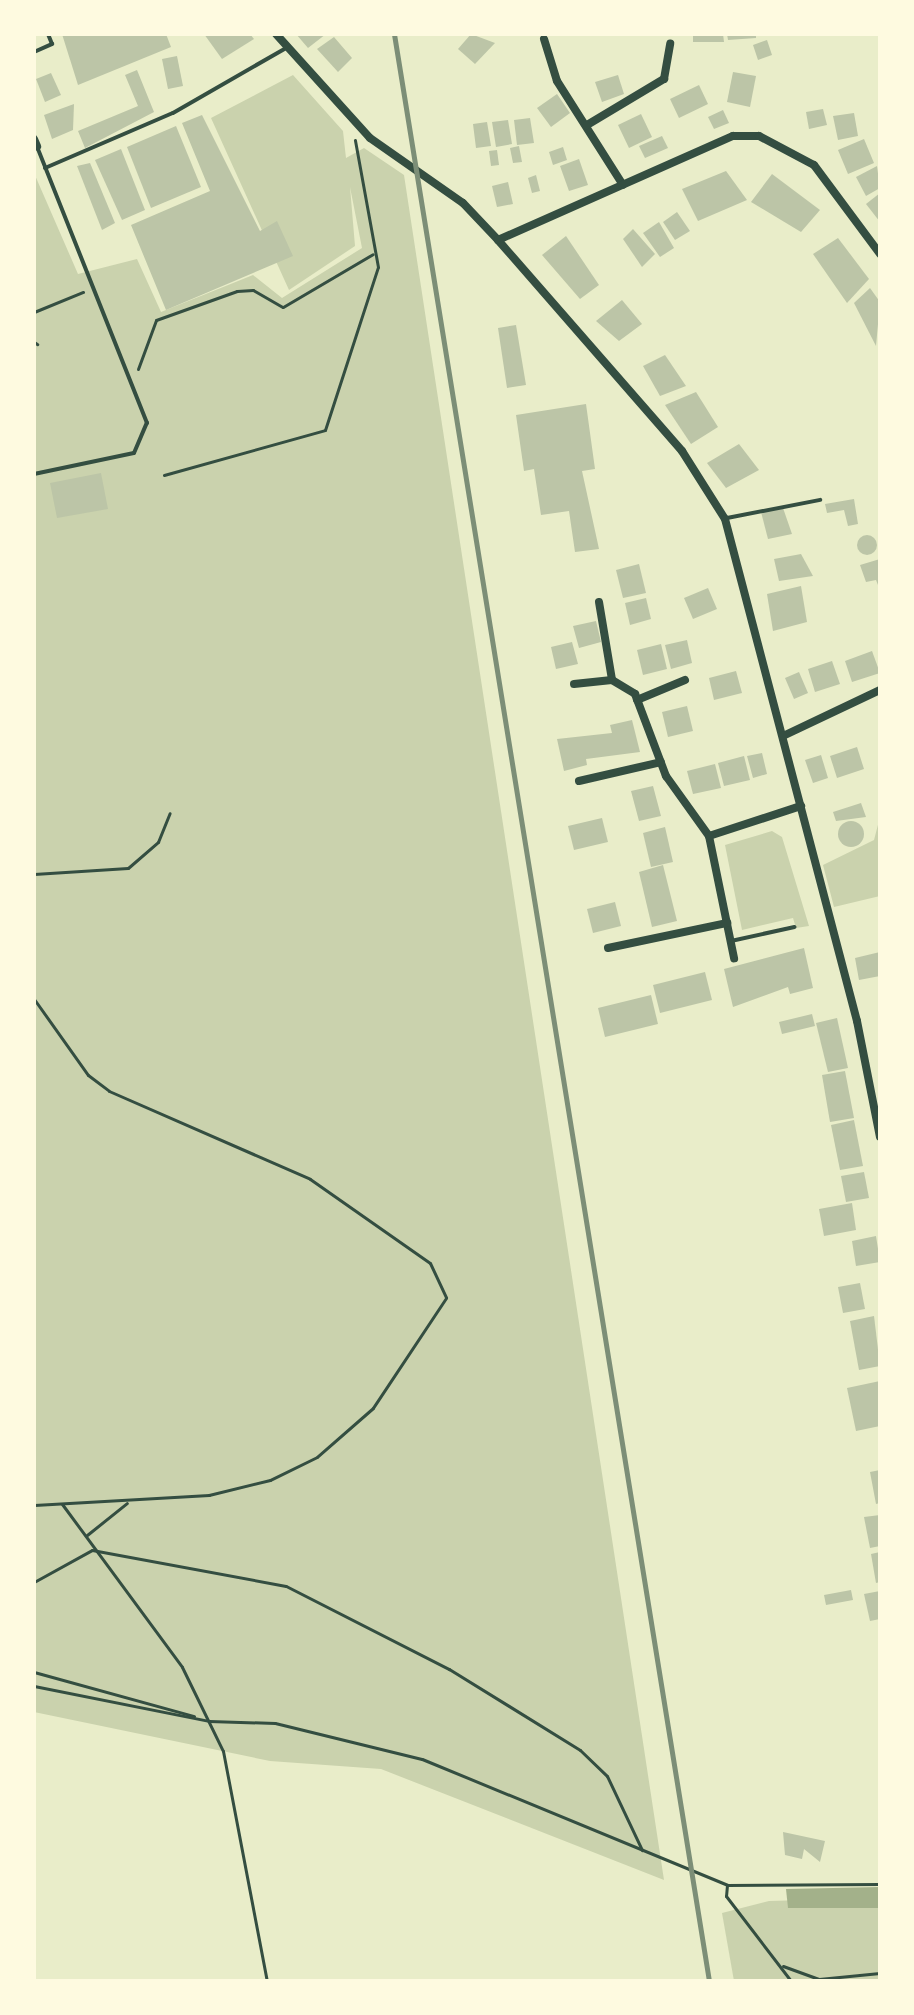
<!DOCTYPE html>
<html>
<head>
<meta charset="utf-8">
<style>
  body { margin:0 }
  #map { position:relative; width:914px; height:2015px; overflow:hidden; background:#e9edc9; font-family:Ubuntu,sans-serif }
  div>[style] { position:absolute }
  .green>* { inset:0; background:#cad2ad }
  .water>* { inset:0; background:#a3b18a }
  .building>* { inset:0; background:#bcc5a7 }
  .round { border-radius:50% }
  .path>* { height:3px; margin:-1.5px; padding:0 1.5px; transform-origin:1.5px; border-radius:1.5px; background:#344e41 }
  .service>* { height:4px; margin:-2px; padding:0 2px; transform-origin:2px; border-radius:2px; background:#344e41 }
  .minor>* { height:8px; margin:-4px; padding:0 4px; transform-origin:4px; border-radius:4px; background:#344e41 }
  .rail>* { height:5px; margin:-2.5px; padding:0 2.5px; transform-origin:2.5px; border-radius:2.5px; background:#7c8e77 }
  span { translate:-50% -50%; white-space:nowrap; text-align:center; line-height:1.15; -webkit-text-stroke:8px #fefae0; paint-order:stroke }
  .frame { position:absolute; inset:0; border:36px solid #fefae0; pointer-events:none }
</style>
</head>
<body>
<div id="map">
  <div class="green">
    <div style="clip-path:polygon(293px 75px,343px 131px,346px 158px,364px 148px,404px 175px,664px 1880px,381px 1769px,270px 1761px,34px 1712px,34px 173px,78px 274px,137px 259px,161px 312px,253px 275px,282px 298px,362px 248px,350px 187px,355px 246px,289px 290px,211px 118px)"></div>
    <div style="clip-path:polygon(880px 817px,880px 896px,834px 907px,823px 865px,874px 840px)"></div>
    <div style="clip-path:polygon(772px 831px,782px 837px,809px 926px,796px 928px,793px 918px,742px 930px,725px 845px)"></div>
    <div style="clip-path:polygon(880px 1898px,880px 1981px,734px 1981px,722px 1913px,769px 1901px)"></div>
  </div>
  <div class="water">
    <div style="clip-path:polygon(880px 1887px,880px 1908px,788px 1908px,786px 1889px)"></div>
  </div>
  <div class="building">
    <div style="clip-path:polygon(62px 34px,166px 34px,171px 47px,78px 85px)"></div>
    <div style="clip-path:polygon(204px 34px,250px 34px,254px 39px,222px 59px)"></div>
    <div style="clip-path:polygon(296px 34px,326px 34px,308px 48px)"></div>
    <div style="clip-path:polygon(471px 34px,495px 43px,475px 64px,458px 49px)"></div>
    <div style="clip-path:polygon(693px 34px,723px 34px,724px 42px,693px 42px)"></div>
    <div style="clip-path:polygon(727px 34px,756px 34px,756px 38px,728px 40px)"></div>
    <div style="clip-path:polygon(334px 37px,352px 58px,338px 72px,317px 49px)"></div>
    <div style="clip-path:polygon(767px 40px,772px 55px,758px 60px,753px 45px)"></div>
    <div style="clip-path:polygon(177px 56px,183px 86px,168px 89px,162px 59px)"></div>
    <div style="clip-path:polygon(137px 70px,154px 112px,85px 148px,78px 131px,138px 106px,125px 75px)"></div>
    <div style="clip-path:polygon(733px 72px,756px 76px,750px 107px,727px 102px)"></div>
    <div style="clip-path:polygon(51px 73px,61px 95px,45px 102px,36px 79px)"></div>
    <div style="clip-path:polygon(618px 75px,624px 94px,602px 102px,595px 82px)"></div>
    <div style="clip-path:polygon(699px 85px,708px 104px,679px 118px,670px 99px)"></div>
    <div style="clip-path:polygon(557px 94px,570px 113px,551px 127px,537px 108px)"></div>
    <div style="clip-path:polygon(74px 104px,73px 130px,52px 139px,44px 115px)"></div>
    <div style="clip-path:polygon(823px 109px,827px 125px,809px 129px,806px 112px)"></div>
    <div style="clip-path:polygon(723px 110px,729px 123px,714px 129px,708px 117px)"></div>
    <div style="clip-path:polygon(854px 113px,858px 136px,838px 140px,833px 116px)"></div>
    <div style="clip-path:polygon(641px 114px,652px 137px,629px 148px,618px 125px)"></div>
    <div style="clip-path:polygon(202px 115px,260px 231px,277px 221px,293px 256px,166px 310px,131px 225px,210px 191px,182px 123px)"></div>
    <div style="clip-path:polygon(530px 118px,534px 143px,517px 145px,514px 120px)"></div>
    <div style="clip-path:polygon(508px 120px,512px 144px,496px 147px,492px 122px)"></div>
    <div style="clip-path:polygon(487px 122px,491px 146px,476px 148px,473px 124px)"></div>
    <div style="clip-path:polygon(176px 126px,201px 187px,151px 208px,127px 147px)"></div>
    <div style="clip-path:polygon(662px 136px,668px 148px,645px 158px,639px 146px)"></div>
    <div style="clip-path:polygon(864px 139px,874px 163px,848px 174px,838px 150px)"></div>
    <div style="clip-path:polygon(519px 146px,522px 162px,513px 163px,510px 148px)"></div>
    <div style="clip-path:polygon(563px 147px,567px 160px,553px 165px,549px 152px)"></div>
    <div style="clip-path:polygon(121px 149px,145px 210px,122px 220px,95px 160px)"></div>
    <div style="clip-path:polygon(497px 150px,499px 165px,491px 166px,489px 151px)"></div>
    <div style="clip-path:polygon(579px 159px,588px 185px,569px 191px,560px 166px)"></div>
    <div style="clip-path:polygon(90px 163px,115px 223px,102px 230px,77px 166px)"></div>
    <div style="clip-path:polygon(877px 166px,880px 188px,866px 196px,856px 177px)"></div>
    <div style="clip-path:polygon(726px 171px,747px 200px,698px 221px,682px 189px)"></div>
    <div style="clip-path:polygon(772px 174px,820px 210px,801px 232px,751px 202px)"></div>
    <div style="clip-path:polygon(536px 175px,540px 191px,532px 193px,528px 178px)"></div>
    <div style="clip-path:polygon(508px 182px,513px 204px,497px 207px,492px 186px)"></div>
    <div style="clip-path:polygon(880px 193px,880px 222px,866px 204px)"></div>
    <div style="clip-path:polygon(677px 212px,690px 231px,675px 240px,663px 222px)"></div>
    <div style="clip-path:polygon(659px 222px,674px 248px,660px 257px,643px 233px)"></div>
    <div style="clip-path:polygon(633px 229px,655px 254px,642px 267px,623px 239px)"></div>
    <div style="clip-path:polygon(566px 236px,599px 285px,580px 299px,542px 255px)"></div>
    <div style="clip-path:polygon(838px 238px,869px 279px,847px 303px,813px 254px)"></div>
    <div style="clip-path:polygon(870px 288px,880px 302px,876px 346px,854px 303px)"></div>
    <div style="clip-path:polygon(622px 300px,642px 324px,619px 341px,596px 321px)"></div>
    <div style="clip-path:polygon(516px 325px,526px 385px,507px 388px,498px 328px)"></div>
    <div style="clip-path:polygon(665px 355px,686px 386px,660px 396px,643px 366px)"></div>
    <div style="clip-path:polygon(696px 392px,718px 427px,691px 444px,665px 405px)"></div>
    <div style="clip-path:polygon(586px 404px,595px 469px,582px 471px,599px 549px,575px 552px,569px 511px,541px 515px,534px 469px,524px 471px,516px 415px)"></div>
    <div style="clip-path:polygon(739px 444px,759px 470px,726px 488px,707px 463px)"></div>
    <div style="clip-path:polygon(101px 473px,108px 509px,57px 518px,50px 483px)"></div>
    <div style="clip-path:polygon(854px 499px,858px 524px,848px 526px,844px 510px,827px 513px,825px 504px)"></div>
    <div style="clip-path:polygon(783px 508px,792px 534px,768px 539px,761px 512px)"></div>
    <div class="round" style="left:857px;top:535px;width:20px;height:20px"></div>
    <div style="clip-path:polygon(801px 554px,813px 576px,779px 581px,774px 559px)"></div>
    <div style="clip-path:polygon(880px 559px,880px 590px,876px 580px,866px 582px,860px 565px)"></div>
    <div style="clip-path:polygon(639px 564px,646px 593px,623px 598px,616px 570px)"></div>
    <div style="clip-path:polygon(801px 586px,807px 622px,773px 631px,767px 594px)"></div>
    <div style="clip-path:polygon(708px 588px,717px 609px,693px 619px,684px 598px)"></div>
    <div style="clip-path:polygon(646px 598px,651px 619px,630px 625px,625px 603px)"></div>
    <div style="clip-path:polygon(596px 621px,601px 642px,579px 648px,573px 626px)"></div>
    <div style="clip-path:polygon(687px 640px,692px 663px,671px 669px,665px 645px)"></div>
    <div style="clip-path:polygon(572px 642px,578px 664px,556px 669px,551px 647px)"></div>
    <div style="clip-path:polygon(661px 644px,667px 669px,643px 675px,637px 650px)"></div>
    <div style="clip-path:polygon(872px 651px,880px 673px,852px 682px,845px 661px)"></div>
    <div style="clip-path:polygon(832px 661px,840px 684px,815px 692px,808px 669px)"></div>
    <div style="clip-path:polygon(736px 671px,742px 693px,714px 700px,709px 678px)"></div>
    <div style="clip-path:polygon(799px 672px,808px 693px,794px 699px,785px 678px)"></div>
    <div style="clip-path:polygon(687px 706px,693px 731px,668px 737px,662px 712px)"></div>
    <div style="clip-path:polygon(632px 720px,640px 752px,586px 759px,587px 765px,564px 771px,557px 739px,612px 733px,610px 725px)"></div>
    <div style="clip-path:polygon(857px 747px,864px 769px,837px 778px,830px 756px)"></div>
    <div style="clip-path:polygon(762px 753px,767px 774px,753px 778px,747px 756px)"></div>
    <div style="clip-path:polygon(821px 755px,828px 778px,813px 783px,805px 760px)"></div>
    <div style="clip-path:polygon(744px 756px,750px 780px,724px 786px,718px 763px)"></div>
    <div style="clip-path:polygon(715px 764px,721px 788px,693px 794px,687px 771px)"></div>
    <div style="clip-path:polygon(653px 786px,661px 816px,639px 821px,631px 791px)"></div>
    <div style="clip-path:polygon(861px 803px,866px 817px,836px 821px,833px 812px)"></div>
    <div style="clip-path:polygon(602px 818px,608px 842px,574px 850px,568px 826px)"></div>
    <div class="round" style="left:838px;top:821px;width:26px;height:26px"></div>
    <div style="clip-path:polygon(665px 827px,673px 862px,651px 867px,643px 833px)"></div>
    <div style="clip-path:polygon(663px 865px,677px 921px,652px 927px,639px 872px)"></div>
    <div style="clip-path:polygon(615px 902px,621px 926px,593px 933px,587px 909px)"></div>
    <div style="clip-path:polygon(804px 948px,813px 988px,790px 994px,788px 987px,733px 1007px,724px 969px)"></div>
    <div style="clip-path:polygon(880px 952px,880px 976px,859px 980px,855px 958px)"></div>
    <div style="clip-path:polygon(705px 972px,712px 1000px,660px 1013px,653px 985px)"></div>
    <div style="clip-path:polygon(651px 995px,658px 1024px,605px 1037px,598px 1008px)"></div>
    <div style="clip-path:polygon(812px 1014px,815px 1026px,782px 1034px,779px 1022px)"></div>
    <div style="clip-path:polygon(837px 1018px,848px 1068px,828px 1072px,816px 1023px)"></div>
    <div style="clip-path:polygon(845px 1071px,854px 1118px,830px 1122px,822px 1075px)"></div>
    <div style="clip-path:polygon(854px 1120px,863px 1166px,840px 1170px,831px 1125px)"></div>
    <div style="clip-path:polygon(864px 1172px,869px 1198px,846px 1202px,841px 1176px)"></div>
    <div style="clip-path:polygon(852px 1203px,856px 1230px,824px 1236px,819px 1209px)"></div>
    <div style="clip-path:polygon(876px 1236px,880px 1262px,856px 1266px,852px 1241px)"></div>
    <div style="clip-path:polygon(860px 1283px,865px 1309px,843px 1313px,838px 1287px)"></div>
    <div style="clip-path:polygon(874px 1316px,880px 1366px,859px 1370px,850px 1321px)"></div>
    <div style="clip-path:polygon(880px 1381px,880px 1426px,856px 1431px,847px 1388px)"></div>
    <div style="clip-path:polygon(880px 1470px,880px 1503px,876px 1504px,870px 1472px)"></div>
    <div style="clip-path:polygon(880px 1515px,880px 1546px,870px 1548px,864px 1517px)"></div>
    <div style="clip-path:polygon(880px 1552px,880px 1582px,876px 1583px,871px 1554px)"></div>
    <div style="clip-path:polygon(851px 1590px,853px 1600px,826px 1605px,824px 1595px)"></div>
    <div style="clip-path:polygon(880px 1591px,880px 1619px,870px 1621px,864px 1594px)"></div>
    <div style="clip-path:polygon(783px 1832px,825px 1841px,820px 1862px,804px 1849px,802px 1859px,785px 1855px)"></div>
  </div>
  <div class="path">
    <div style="left:34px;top:242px;width:20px;rotate:90deg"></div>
    <div style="left:34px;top:312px;width:53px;rotate:-22.2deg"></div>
    <div style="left:34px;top:342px;width:4px;rotate:34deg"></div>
    <div style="left:138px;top:369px;width:52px;rotate:-69.8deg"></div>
    <div style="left:156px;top:320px;width:86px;rotate:-19.7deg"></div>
    <div style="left:237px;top:291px;width:16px;rotate:-4deg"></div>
    <div style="left:253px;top:290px;width:34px;rotate:30deg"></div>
    <div style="left:283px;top:307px;width:104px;rotate:-30.5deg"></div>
    <div style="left:164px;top:475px;width:167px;rotate:-15.6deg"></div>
    <div style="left:325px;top:430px;width:171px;rotate:-72deg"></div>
    <div style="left:378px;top:267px;width:129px;rotate:-100.3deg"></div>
    <div style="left:34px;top:874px;width:94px;rotate:-3.7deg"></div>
    <div style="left:128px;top:868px;width:40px;rotate:-41deg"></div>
    <div style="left:158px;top:842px;width:31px;rotate:-68deg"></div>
    <div style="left:34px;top:999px;width:93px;rotate:54.6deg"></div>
    <div style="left:88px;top:1075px;width:26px;rotate:37deg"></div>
    <div style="left:109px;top:1091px;width:219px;rotate:23.6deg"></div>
    <div style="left:310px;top:1179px;width:146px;rotate:35deg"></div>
    <div style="left:430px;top:1263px;width:38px;rotate:65deg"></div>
    <div style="left:446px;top:1298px;width:132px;rotate:123.6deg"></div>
    <div style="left:373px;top:1408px;width:74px;rotate:138.8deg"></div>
    <div style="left:317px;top:1457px;width:52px;rotate:153.9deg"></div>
    <div style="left:270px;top:1480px;width:63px;rotate:166.2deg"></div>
    <div style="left:209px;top:1495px;width:175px;rotate:176.7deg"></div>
    <div style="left:62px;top:1504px;width:202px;rotate:53.6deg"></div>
    <div style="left:182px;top:1667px;width:93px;rotate:64deg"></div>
    <div style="left:223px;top:1751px;width:234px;rotate:79.2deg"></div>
    <div style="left:87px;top:1535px;width:51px;rotate:-38.7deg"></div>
    <div style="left:34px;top:1582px;width:66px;rotate:-28.9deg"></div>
    <div style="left:92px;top:1550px;width:197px;rotate:10.5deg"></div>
    <div style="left:286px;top:1586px;width:183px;rotate:27deg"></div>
    <div style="left:449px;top:1669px;width:154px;rotate:31.7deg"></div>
    <div style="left:580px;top:1750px;width:37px;rotate:44deg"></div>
    <div style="left:607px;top:1776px;width:82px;rotate:64.7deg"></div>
    <div style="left:34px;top:1672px;width:166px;rotate:15.4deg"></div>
    <div style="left:34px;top:1686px;width:178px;rotate:11.3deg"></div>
    <div style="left:209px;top:1721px;width:66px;rotate:1.7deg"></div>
    <div style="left:275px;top:1723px;width:151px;rotate:13.8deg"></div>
    <div style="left:422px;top:1759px;width:330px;rotate:22.4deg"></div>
    <div style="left:727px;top:1885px;width:153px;rotate:-0.4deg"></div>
    <div style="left:727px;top:1885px;width:11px;rotate:95deg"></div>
    <div style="left:726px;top:1896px;width:107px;rotate:52.6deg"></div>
    <div style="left:783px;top:1966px;width:38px;rotate:20deg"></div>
    <div style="left:819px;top:1979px;width:61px;rotate:-5.6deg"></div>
  </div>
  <div class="service">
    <div style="left:34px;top:52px;width:20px;rotate:-24deg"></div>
    <div style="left:52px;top:44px;width:11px;rotate:-112deg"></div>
    <div style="left:45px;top:168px;width:139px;rotate:-23.3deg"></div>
    <div style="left:173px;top:113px;width:130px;rotate:-29.9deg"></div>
    <div style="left:34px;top:474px;width:102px;rotate:-11.9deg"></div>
    <div style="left:134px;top:453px;width:33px;rotate:-67deg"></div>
    <div style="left:147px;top:423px;width:298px;rotate:-111.7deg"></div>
    <div style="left:727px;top:518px;width:95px;rotate:-11deg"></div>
    <div style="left:731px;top:941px;width:65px;rotate:-12.5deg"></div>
  </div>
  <div class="minor">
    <div style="left:276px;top:34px;width:140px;rotate:47.9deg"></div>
    <div style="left:370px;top:138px;width:113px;rotate:35deg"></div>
    <div style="left:463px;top:203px;width:51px;rotate:46.6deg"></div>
    <div style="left:498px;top:240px;width:280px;rotate:48.9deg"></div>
    <div style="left:682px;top:451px;width:80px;rotate:57.7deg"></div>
    <div style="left:725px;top:519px;width:519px;rotate:75.27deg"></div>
    <div style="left:857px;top:1021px;width:118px;rotate:78.8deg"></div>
    <div style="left:544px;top:39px;width:44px;rotate:72.8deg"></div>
    <div style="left:557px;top:81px;width:123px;rotate:57.6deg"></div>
    <div style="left:587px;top:125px;width:90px;rotate:-30.9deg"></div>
    <div style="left:664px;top:79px;width:36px;rotate:-80deg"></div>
    <div style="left:34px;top:139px;width:8px;rotate:67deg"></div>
    <div style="left:498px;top:240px;width:257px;rotate:-23.9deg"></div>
    <div style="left:733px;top:136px;width:26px"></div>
    <div style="left:759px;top:136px;width:62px;rotate:27.8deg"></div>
    <div style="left:814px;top:165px;width:111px;rotate:53.4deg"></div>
    <div style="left:599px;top:602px;width:79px;rotate:80.5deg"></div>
    <div style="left:612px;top:680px;width:27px;rotate:31deg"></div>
    <div style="left:635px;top:694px;width:88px;rotate:69.3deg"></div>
    <div style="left:666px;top:776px;width:74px;rotate:54.4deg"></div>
    <div style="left:709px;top:836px;width:125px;rotate:78.4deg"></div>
    <div style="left:574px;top:684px;width:38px;rotate:-6deg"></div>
    <div style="left:637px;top:700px;width:52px;rotate:-22.6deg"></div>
    <div style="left:783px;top:736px;width:107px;rotate:-25.4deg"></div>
    <div style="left:579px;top:781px;width:84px;rotate:-13deg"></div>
    <div style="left:709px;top:836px;width:97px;rotate:-18.1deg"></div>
    <div style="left:608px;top:948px;width:122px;rotate:-11.9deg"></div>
  </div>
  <div class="rail">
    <div style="left:394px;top:34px;width:1972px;rotate:80.81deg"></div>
  </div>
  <div class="frame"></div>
</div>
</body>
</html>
